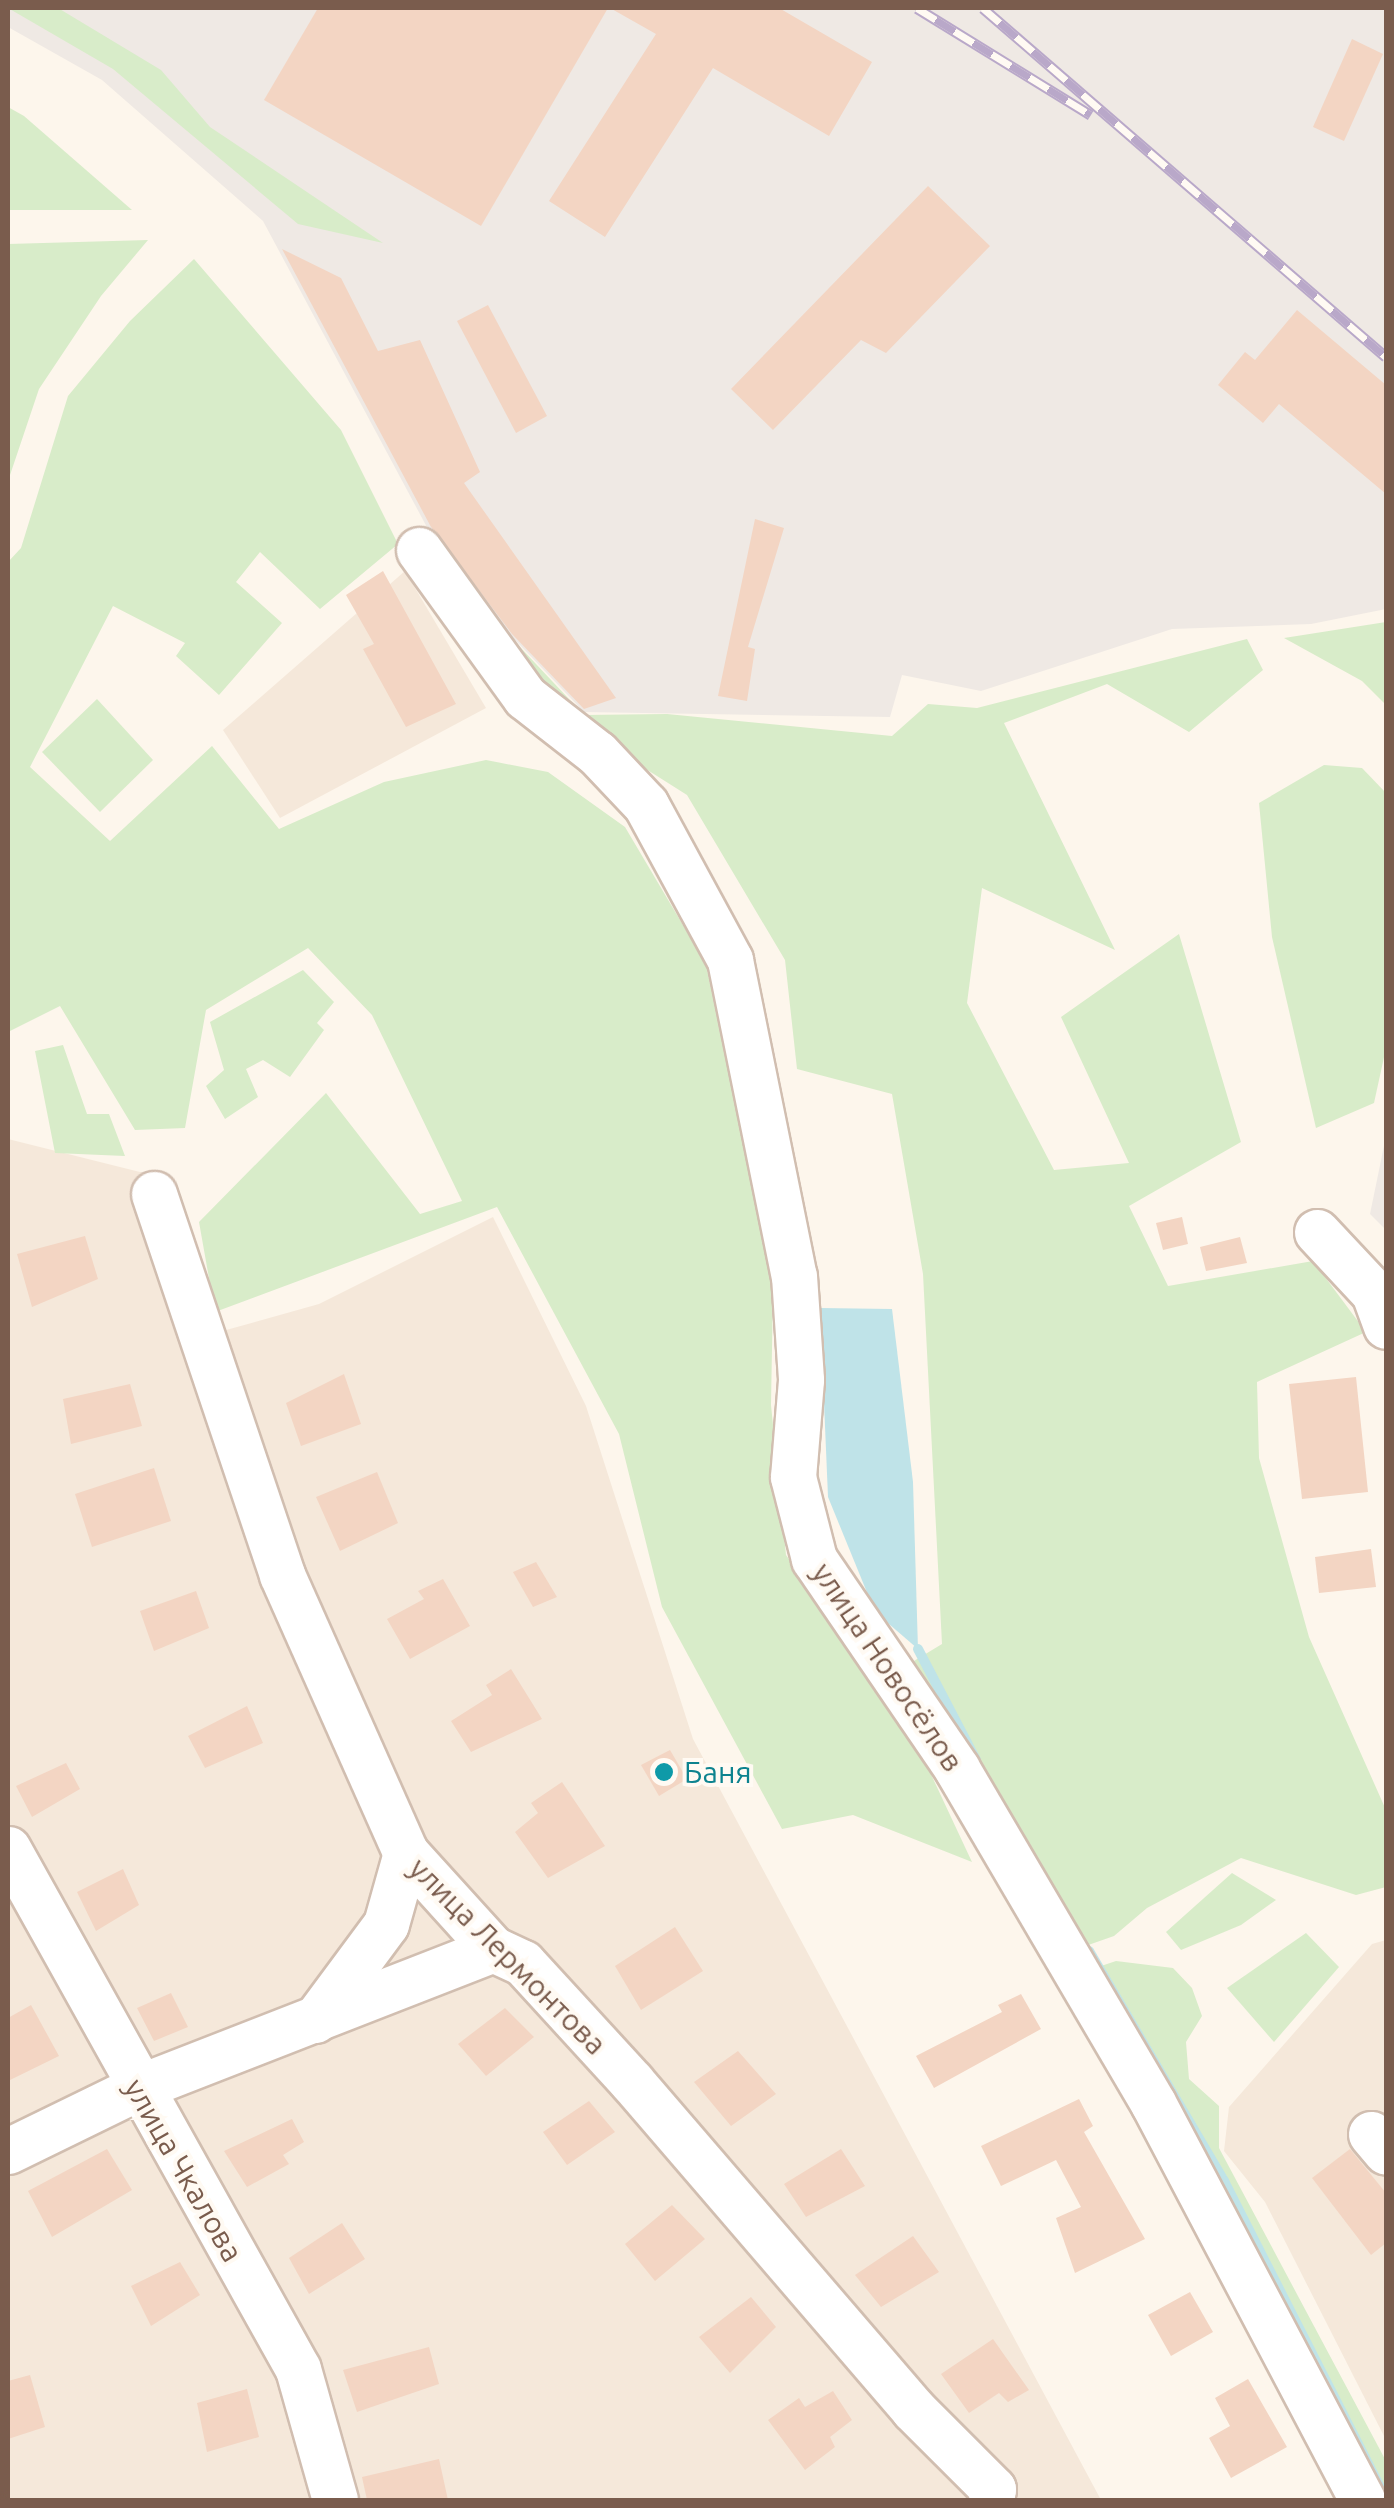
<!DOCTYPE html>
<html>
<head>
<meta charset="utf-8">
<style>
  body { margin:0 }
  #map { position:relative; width:1394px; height:2508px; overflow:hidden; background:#fdf6ec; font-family:Ubuntu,sans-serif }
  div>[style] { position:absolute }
  .residential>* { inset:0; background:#f5e8da }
  .industrial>* { inset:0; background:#efe9e4 }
  .green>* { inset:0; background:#d8ecc9 }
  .water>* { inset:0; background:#bfe3e8 }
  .stream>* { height:10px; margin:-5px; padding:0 5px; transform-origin:5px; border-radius:5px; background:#bfe3e8 }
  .building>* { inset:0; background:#f3d5c3 }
  .roads { filter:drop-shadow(2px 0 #d1beb0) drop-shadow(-2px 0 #d1beb0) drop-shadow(0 2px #d1beb0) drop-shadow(0 -2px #d1beb0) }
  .minor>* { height:45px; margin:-22.5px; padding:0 22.5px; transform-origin:22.5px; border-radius:22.5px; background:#fff }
  .rail>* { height:11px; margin-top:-5.5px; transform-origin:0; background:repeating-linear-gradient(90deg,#fffaf3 0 22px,#b9a8c9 0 44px); box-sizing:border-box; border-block:2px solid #b9a8c9 }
  .dots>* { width:28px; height:28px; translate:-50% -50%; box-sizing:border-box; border:5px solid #fffaf3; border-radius:50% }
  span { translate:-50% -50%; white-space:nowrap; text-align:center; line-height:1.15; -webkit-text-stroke:8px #fffaf3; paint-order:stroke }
  .street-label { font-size:30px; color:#7a5c4d }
  .culture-label { font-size:30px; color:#0d838f }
  .left { translate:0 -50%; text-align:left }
  .frame { position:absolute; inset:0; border:10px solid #7a5c4d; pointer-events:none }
</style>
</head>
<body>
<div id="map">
  <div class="residential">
    <div style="clip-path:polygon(405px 571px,486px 708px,280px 818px,223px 730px)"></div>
    <div style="clip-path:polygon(8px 1139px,164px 1178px,219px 1332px,319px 1304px,493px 1217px,586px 1406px,693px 1739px,1101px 2500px,8px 2500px)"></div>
    <div style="clip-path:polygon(1386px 1940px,1386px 2440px,1265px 2202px,1224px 2151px,1229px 2107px,1372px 1944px)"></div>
  </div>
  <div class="industrial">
    <div style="clip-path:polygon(8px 8px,1386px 8px,1386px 609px,1311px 624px,1172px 629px,981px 691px,902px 675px,890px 717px,584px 712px,452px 574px,263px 221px,102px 80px,8px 27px)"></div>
    <div style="clip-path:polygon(1386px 1136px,1386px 1230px,1370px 1214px)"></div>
  </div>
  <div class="green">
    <div style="clip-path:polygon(8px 8px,58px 8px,161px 70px,210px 127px,383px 243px,298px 224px,113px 69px)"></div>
    <div style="clip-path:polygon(8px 107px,24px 116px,132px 210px,8px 210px)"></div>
    <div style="clip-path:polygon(148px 240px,101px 296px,39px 389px,8px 481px,8px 244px)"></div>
    <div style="clip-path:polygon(194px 259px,341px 430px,398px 544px,320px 609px,260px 552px,236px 582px,282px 623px,219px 695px,176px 656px,185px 643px,113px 606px,30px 767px,110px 841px,212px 746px,279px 829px,384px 782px,486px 760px,548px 772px,625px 827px,706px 964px,773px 1291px,771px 1405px,786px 1555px,914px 1738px,972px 1862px,853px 1815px,782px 1829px,662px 1607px,619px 1434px,497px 1207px,215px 1312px,199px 1222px,326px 1093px,420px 1214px,462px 1201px,372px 1015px,308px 948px,206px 1010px,185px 1128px,135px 1130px,60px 1006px,8px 1032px,8px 562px,21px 548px,68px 396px,130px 321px)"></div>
    <div style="clip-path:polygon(454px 577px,584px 715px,667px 714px,892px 736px,928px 704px,977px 708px,1247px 639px,1263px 670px,1189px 732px,1107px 684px,1004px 723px,1115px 950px,982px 888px,967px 1003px,1054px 1170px,1129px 1163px,1061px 1017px,1179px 934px,1241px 1142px,1129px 1206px,1168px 1286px,1313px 1261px,1366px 1332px,1257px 1382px,1259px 1458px,1309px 1637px,1386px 1810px,1386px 1887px,1356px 1895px,1241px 1858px,1147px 1908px,1114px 1936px,1074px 1950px,904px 1667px,942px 1644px,923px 1274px,892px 1094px,797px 1069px,785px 960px,687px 795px,570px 721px)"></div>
    <div style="clip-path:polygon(1386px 622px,1386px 705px,1362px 681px,1284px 638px)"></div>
    <div style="clip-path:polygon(97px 699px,153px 760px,100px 812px,42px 752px)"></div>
    <div style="clip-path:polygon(1324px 765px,1362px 768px,1386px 793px,1386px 1048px,1374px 1103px,1316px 1128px,1272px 937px,1259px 803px)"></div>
    <div style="clip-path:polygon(303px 970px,334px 1002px,317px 1023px,324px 1030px,290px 1077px,263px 1060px,246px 1069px,258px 1097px,225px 1119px,206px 1086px,224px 1070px,210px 1022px)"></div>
    <div style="clip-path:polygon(63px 1045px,87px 1114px,109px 1114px,125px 1156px,55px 1153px,35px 1051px)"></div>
    <div style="clip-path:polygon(1232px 1873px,1276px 1900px,1241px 1925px,1181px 1950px,1166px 1932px)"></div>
    <div style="clip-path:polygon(1306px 1933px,1339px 1967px,1274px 2042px,1227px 1988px)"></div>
    <div style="clip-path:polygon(1116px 1961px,1173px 1968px,1192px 1988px,1202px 2016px,1186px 2042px,1189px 2079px,1219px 2106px,1219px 2148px,1386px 2461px,1386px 2500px,1373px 2500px,1083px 1972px)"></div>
  </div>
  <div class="water">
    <div style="clip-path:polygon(820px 1308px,892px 1309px,913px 1482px,918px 1649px,875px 1612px,828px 1497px)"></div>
  </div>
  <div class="stream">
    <div style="left:918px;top:1649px;width:125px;rotate:62.4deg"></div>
    <div style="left:1089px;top:1951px;width:267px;rotate:59.6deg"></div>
    <div style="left:1224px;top:2181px;width:357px;rotate:63deg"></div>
  </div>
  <div class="building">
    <div style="clip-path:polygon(318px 8px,608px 8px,481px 226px,264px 100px)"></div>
    <div style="clip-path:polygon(610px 8px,779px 8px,872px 62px,829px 136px,713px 68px,605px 237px,549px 201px,656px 34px)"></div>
    <div style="clip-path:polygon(1352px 39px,1383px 54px,1344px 141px,1313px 127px)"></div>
    <div style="clip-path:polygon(928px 186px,990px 246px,886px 353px,861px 340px,773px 430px,731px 389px)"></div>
    <div style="clip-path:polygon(282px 249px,341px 278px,378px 351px,420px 340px,480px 472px,464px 483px,616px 698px,584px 709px,512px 634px,431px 527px)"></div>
    <div style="clip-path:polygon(488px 305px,547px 416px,516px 433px,457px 321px)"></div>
    <div style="clip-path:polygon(1297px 310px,1386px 385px,1386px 494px,1279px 404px,1263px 423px,1218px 385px,1245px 352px,1255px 360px)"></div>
    <div style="clip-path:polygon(755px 519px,784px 528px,748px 647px,755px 649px,747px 701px,718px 696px)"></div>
    <div style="clip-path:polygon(383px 571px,456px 704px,406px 727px,363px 649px,374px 644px,346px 595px)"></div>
    <div style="clip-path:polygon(1182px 1217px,1188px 1244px,1163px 1250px,1156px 1223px)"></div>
    <div style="clip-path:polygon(85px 1236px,98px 1279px,32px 1307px,17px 1254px)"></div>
    <div style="clip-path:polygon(1240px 1237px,1247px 1263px,1206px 1271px,1200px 1247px)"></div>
    <div style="clip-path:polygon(344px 1374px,361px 1424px,301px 1446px,286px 1403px)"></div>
    <div style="clip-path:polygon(1356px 1377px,1368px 1492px,1302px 1499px,1289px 1384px)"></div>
    <div style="clip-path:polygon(130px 1384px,142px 1426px,71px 1444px,63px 1399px)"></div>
    <div style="clip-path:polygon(154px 1468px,171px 1521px,92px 1547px,75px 1494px)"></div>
    <div style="clip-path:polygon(377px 1472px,398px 1523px,340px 1551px,316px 1497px)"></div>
    <div style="clip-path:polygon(1371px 1549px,1376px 1587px,1319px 1593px,1315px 1557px)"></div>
    <div style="clip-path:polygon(536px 1562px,557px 1597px,533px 1607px,513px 1572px)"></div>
    <div style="clip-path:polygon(443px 1579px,470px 1626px,410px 1659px,387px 1619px,424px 1599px,418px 1591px)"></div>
    <div style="clip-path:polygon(196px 1591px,209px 1628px,154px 1651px,140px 1611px)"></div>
    <div style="clip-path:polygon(511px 1669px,542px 1719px,471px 1752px,451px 1721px,492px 1695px,486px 1685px)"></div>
    <div style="clip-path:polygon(247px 1706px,263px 1743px,205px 1768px,188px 1736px)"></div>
    <div style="clip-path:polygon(670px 1750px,687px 1779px,659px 1796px,641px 1765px)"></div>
    <div style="clip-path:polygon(66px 1763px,80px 1789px,32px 1817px,16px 1786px)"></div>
    <div style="clip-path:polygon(562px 1782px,605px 1846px,548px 1878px,515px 1832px,538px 1813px,531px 1803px)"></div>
    <div style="clip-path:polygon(123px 1869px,139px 1905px,96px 1931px,77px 1892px)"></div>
    <div style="clip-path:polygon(675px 1927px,703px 1971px,641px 2010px,615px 1966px)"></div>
    <div style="clip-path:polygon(171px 1993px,188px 2027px,154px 2041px,137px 2008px)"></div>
    <div style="clip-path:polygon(1021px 1994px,1041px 2029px,934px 2088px,916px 2056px,1002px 2012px,998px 2005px)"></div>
    <div style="clip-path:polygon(31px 2005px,59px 2056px,8px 2081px,8px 2018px)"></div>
    <div style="clip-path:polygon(505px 2008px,534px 2037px,486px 2076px,458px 2044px)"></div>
    <div style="clip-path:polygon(738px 2051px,776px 2094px,731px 2126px,694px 2082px)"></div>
    <div style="clip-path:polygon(1079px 2099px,1093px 2126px,1084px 2132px,1145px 2239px,1075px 2273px,1056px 2218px,1081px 2207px,1056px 2160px,1001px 2186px,981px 2146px)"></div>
    <div style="clip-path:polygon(589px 2101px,615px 2132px,567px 2165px,543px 2132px)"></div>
    <div style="clip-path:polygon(292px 2119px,304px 2142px,283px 2155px,289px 2164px,247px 2187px,224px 2151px)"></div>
    <div style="clip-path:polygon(107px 2149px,132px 2190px,52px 2237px,28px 2191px)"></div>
    <div style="clip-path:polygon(841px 2149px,865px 2186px,806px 2217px,784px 2184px)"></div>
    <div style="clip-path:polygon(1350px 2149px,1386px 2193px,1386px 2243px,1371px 2255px,1312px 2178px)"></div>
    <div style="clip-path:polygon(672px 2205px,705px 2239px,655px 2281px,625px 2244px)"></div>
    <div style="clip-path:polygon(342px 2223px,365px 2259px,309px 2294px,289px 2258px)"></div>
    <div style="clip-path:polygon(913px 2236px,939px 2272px,881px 2307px,855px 2275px)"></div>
    <div style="clip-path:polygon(180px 2262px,200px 2295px,151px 2326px,131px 2286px)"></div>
    <div style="clip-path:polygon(1190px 2292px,1213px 2332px,1171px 2356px,1148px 2315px)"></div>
    <div style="clip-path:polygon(751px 2297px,776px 2327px,730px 2373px,699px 2337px)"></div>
    <div style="clip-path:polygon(993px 2339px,1029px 2390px,1008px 2402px,999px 2393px,969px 2413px,941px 2374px)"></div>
    <div style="clip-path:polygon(429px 2347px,439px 2384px,357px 2412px,343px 2370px)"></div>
    <div style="clip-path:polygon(30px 2375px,45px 2427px,8px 2439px,8px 2381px)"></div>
    <div style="clip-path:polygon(1248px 2379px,1287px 2447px,1231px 2478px,1209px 2438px,1230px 2426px,1215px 2398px)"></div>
    <div style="clip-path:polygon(247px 2389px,259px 2437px,207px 2452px,197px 2403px)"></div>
    <div style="clip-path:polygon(833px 2391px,852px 2420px,830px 2437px,835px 2447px,805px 2470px,768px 2420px,799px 2398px,805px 2407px)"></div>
    <div style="clip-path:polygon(439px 2459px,448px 2500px,367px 2500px,362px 2477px)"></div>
  </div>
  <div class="roads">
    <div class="minor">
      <div style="left:419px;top:550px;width:181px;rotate:54.2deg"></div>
      <div style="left:525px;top:697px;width:91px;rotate:37.9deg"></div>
      <div style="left:597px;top:753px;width:71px;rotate:46.7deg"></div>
      <div style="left:646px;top:805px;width:176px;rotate:61.5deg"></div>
      <div style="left:730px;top:960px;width:322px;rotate:78.6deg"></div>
      <div style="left:794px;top:1276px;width:104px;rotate:86.1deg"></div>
      <div style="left:801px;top:1380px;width:97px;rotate:94.7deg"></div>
      <div style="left:793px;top:1477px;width:85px;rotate:75.6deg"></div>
      <div style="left:814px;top:1559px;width:254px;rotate:55.7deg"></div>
      <div style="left:957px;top:1769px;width:387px;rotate:59.6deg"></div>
      <div style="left:1153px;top:2103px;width:449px;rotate:62.2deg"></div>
      <div style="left:154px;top:1194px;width:402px;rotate:71.4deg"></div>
      <div style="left:282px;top:1575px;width:304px;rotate:66deg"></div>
      <div style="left:406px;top:1853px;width:130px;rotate:47.8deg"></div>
      <div style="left:493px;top:1949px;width:33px;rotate:25deg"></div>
      <div style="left:523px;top:1963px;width:161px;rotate:47.5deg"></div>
      <div style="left:632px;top:2082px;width:431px;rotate:49.3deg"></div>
      <div style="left:913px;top:2409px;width:113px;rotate:45deg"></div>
      <div style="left:993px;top:2489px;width:11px;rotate:100deg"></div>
      <div style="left:1317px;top:1232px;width:83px;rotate:46.9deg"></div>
      <div style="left:1374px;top:1293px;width:35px;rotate:70deg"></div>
      <div style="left:8px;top:1849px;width:595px;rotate:60.85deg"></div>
      <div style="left:298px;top:2369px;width:136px;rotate:74.2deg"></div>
      <div style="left:315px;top:2020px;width:119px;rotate:-53.5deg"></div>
      <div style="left:386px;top:1924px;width:74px;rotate:-74.3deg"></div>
      <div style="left:1371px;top:2134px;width:23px;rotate:50deg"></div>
      <div style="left:8px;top:2151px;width:144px;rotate:-26deg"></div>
      <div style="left:137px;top:2088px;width:382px;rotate:-21.3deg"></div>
    </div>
  </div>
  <div class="rail">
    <div style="left:917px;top:8px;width:204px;rotate:31.6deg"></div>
    <div style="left:983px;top:8px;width:533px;rotate:40.89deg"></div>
  </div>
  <div class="dots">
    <div style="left:664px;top:1772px;background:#0f9aa8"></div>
  </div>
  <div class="street-label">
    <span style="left:888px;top:1667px;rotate:56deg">улица Новосёлов</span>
    <span style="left:508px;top:1956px;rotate:45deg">улица Лермонтова</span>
    <span style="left:184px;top:2170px;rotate:60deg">улица Чкалова</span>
  </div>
  <div class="culture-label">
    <span class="left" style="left:684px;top:1772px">Баня</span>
  </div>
  <div class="frame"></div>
</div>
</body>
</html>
